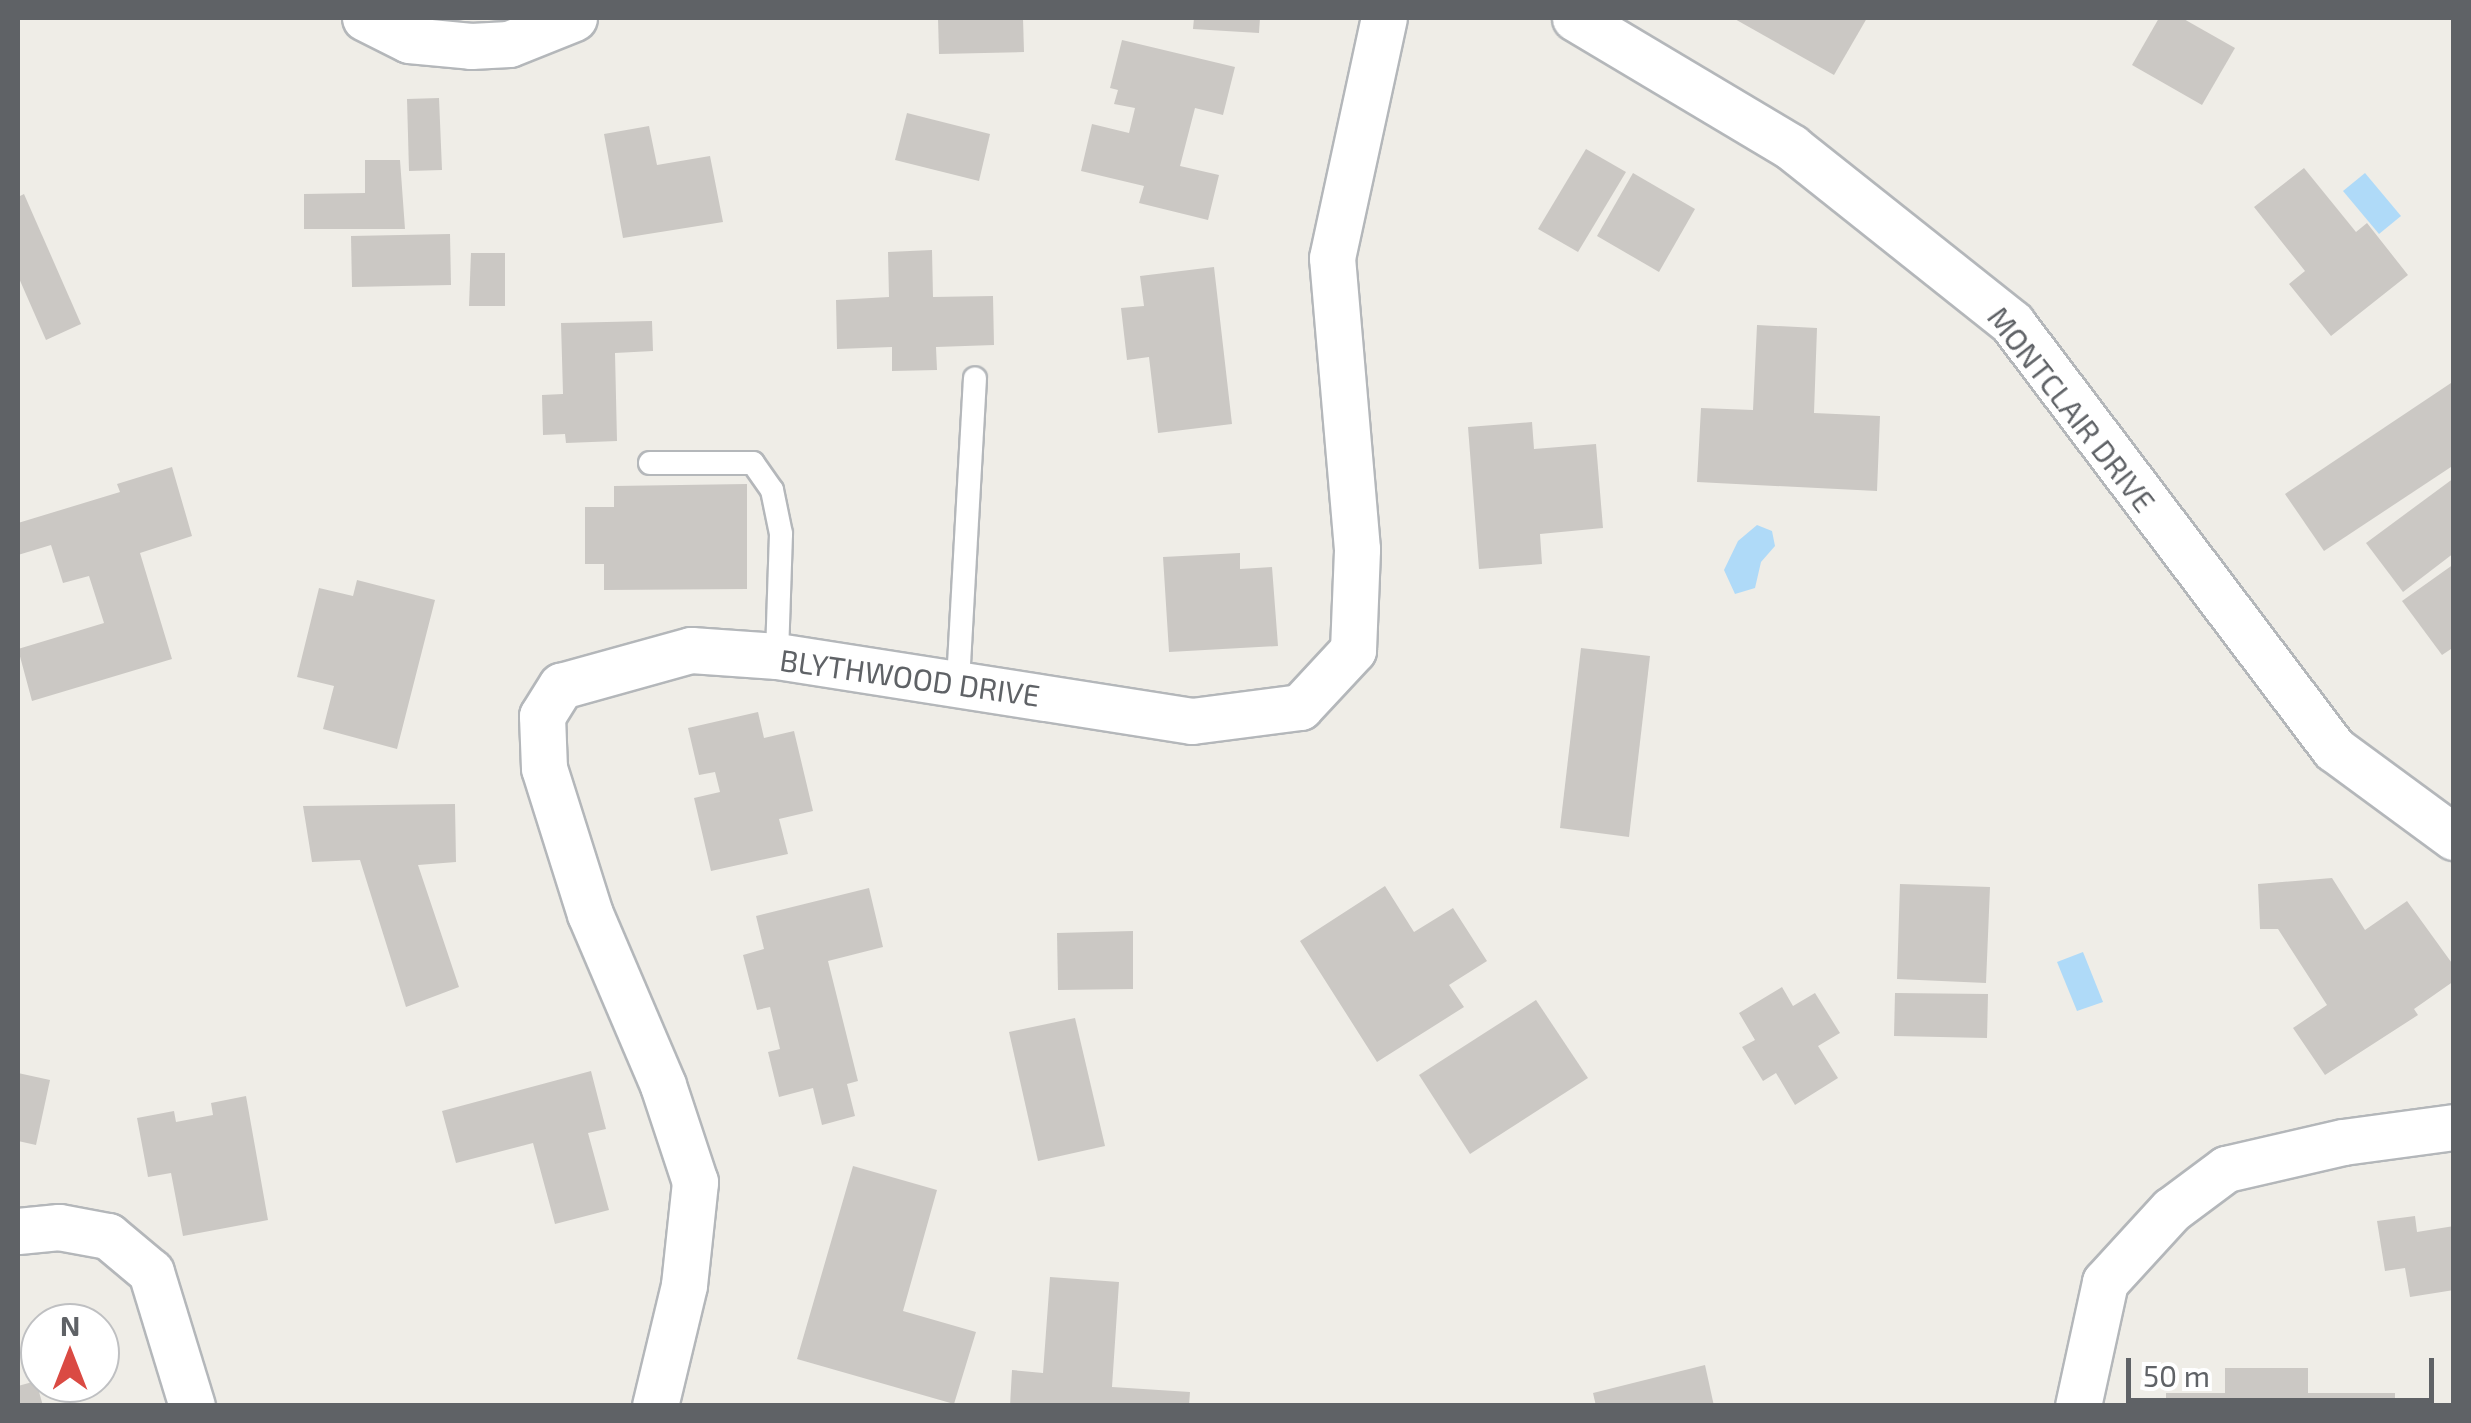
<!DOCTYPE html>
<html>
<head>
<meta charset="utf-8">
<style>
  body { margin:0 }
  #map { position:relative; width:2471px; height:1423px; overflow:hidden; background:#efede7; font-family:"Exo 2",sans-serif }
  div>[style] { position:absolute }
  .water>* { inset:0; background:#afdaf8 }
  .building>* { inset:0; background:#cbc8c4 }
  .roads { filter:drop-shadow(2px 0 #b4b7ba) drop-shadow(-2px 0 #b4b7ba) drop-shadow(0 2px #b4b7ba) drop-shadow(0 -2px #b4b7ba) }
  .lane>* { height:22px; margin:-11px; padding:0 11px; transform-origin:11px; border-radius:11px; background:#fff }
  .street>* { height:45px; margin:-22.5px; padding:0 22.5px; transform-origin:22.5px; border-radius:22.5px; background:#fff }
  span { translate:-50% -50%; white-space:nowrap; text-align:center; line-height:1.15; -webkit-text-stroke:8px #fff; paint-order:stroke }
  .street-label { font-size:30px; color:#5f6266 }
  .frame { position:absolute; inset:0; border:20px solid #5f6266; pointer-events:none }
  .north { position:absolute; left:20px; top:1303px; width:100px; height:100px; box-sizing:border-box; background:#fff; border:2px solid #bfc0c2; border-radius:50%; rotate:0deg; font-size:28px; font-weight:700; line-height:40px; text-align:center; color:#5f6266 }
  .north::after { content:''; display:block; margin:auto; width:35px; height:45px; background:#da4a43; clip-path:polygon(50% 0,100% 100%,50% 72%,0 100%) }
  .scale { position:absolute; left:2126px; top:1358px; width:308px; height:45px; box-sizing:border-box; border:5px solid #5f6266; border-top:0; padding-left:12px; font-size:30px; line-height:35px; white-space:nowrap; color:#5f6266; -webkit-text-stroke:8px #fff; paint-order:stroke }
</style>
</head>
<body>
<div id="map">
  <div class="water">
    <div style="clip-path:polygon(2365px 173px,2401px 216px,2379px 234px,2343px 191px)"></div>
    <div style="clip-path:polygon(1757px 525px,1772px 531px,1775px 546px,1761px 562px,1755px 588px,1735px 594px,1724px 570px,1738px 541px)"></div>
    <div style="clip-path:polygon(2083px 952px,2103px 1002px,2077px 1011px,2057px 962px)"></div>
  </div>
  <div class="building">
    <div style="clip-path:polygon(938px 18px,1023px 18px,1024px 52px,939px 54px)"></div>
    <div style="clip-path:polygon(1194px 18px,1260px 18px,1259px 33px,1193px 29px)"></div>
    <div style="clip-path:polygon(1733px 18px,1867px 18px,1834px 75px)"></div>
    <div style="clip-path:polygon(2159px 18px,2182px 18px,2235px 48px,2202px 105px,2132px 65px)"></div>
    <div style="clip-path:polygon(1122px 40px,1235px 67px,1223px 115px,1195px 108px,1180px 166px,1219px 175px,1208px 220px,1139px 203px,1144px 186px,1081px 171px,1092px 124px,1129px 133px,1135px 108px,1114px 104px,1118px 90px,1110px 88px)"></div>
    <div style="clip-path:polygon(439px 98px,442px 170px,409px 171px,407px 99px)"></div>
    <div style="clip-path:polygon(907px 113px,990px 134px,979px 181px,895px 160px)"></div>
    <div style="clip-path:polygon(649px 126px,657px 165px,710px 156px,723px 222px,623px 238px,604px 134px)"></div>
    <div style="clip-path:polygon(1586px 149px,1626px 172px,1578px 252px,1538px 229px)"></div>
    <div style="clip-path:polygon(365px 160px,400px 160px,405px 229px,304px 229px,304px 194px,365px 193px)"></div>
    <div style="clip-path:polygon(2304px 168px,2356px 232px,2367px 223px,2408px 275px,2331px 336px,2289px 284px,2305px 271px,2254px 207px)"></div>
    <div style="clip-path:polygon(1633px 173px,1695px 209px,1659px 272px,1597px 236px)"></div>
    <div style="clip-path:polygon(24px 194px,81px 324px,46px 340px,18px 276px,18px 197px)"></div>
    <div style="clip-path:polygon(450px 234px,451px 285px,352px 287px,351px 236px)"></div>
    <div style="clip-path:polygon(932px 250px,933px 297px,993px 296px,994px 345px,936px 347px,937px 370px,892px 371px,892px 347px,837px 349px,836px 300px,889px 297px,888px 252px)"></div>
    <div style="clip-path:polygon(471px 253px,505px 253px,505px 306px,469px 306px)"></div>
    <div style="clip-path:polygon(1214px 267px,1232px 424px,1158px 433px,1149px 357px,1127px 360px,1121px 308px,1144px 306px,1140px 276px)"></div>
    <div style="clip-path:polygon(652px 321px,653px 351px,615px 353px,617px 441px,566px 443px,565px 434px,543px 435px,542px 395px,563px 394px,561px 323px)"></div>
    <div style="clip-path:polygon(1757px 325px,1817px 328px,1814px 413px,1880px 416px,1877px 491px,1697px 482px,1701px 408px,1753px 410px)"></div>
    <div style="clip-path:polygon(2454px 381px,2454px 465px,2324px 551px,2285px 494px)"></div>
    <div style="clip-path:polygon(1532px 422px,1534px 449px,1596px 444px,1603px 528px,1540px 534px,1542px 564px,1479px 569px,1468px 427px)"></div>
    <div style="clip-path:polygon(172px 467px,192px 536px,140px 553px,172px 659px,32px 701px,18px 649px,104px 623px,89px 576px,63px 583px,51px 545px,18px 555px,18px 523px,120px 492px,117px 484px)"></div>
    <div style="clip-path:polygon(2454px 478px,2454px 553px,2403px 592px,2366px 543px)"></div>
    <div style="clip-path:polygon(747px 484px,747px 589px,604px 590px,604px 564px,585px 564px,585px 507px,614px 507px,614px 486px)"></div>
    <div style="clip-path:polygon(1240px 553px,1240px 569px,1272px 567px,1278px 646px,1169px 652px,1163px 557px)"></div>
    <div style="clip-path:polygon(2454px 564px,2454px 647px,2442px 655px,2402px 601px)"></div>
    <div style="clip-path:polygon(357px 580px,435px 600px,397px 749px,323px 729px,334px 686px,297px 677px,319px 588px,353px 596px)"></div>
    <div style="clip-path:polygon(1581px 648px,1650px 656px,1629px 837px,1560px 828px)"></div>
    <div style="clip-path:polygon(758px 712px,764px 738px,794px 731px,813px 811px,779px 819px,788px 854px,711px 871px,694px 798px,720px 792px,715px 772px,699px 775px,688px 728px)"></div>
    <div style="clip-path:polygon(455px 804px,456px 862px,418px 865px,459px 987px,406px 1007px,360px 860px,312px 862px,303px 806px)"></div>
    <div style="clip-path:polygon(2332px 878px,2365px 930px,2407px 901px,2454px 966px,2454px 981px,2414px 1009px,2418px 1015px,2325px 1075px,2293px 1028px,2327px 1005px,2278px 929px,2260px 929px,2258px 884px)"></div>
    <div style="clip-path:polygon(1900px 884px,1990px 887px,1986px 983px,1897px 979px)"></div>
    <div style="clip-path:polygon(1385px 886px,1414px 932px,1453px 908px,1487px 961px,1449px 985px,1464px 1007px,1377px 1062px,1300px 941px)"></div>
    <div style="clip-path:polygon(869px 888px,883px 947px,828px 961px,858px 1081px,847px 1084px,855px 1116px,822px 1125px,813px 1088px,779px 1097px,768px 1052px,780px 1049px,770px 1007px,757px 1010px,743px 955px,764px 949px,756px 916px)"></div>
    <div style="clip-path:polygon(1133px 931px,1133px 989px,1058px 990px,1057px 933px)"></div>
    <div style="clip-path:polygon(1782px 987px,1793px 1006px,1815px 993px,1840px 1033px,1818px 1046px,1838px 1078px,1795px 1105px,1776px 1073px,1763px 1081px,1742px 1047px,1755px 1040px,1739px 1013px)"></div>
    <div style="clip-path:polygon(1895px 993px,1988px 994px,1987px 1038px,1894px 1036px)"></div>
    <div style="clip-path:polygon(1536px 1000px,1588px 1078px,1470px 1154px,1419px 1075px)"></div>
    <div style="clip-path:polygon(1075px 1018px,1105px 1146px,1038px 1161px,1009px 1032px)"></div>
    <div style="clip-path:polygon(591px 1071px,606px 1129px,588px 1133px,609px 1210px,555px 1224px,533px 1143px,456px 1163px,442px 1111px)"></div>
    <div style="clip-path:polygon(18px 1073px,50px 1080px,36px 1145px,18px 1141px)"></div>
    <div style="clip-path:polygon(246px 1096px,268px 1220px,183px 1236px,171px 1173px,148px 1177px,137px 1118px,174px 1111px,176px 1122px,213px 1115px,211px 1103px)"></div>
    <div style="clip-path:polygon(853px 1166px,937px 1190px,903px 1311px,976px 1332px,954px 1404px,797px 1359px)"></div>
    <div style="clip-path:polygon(2415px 1216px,2417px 1232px,2454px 1226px,2454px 1290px,2410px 1297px,2405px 1268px,2385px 1271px,2377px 1221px)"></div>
    <div style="clip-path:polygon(1050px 1277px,1119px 1282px,1112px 1387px,1190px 1392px,1189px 1406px,1010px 1406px,1012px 1370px,1043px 1373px)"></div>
    <div style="clip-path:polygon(1705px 1365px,1714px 1406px,1596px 1406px,1593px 1393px)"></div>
    <div style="clip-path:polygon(2225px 1368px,2308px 1368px,2308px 1393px,2395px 1393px,2395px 1406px,2166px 1406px,2166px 1393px,2225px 1393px)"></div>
    <div style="clip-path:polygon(36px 1381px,43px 1406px,18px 1406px,18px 1386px)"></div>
  </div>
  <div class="roads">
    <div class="lane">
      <div style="left:650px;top:463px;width:103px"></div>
      <div style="left:753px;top:463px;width:33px;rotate:55deg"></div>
      <div style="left:772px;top:490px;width:45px;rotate:78.4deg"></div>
      <div style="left:781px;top:534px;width:122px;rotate:91.9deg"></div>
      <div style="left:958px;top:682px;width:304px;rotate:-86.8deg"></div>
    </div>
    <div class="street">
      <div style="left:365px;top:18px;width:49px;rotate:26.6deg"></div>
      <div style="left:409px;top:40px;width:62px;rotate:5.5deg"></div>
      <div style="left:471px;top:46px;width:38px;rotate:-3deg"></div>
      <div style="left:509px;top:44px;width:70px;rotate:-21.8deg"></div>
      <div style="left:1575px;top:18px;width:252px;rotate:30.8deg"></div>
      <div style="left:1791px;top:147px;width:283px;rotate:38.5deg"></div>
      <div style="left:2012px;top:323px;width:534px;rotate:52.92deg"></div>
      <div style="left:2334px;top:749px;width:149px;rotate:36.3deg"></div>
      <div style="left:18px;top:1231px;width:41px;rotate:-5.6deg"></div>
      <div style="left:59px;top:1227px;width:50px;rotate:10.4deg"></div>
      <div style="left:108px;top:1236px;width:56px;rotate:39.9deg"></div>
      <div style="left:151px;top:1272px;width:140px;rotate:73deg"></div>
      <div style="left:655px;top:1406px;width:124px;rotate:-76.5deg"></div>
      <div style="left:684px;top:1285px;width:104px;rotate:-83.9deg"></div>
      <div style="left:695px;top:1182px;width:102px;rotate:-108.3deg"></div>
      <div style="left:663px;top:1085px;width:186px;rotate:-113.1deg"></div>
      <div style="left:590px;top:914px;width:153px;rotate:-107.5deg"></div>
      <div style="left:544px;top:768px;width:52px;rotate:-92.2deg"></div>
      <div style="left:542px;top:716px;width:36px;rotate:-58deg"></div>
      <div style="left:561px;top:686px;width:135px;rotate:-15.5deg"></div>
      <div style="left:691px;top:650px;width:86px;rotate:4deg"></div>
      <div style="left:777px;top:656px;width:420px;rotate:8.9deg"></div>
      <div style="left:1192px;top:721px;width:109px;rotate:-7.4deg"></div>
      <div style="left:1300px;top:707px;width:78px;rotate:-47.1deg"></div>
      <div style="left:1353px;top:650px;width:101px;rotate:-87.7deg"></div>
      <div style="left:1357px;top:549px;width:292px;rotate:-94.9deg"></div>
      <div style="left:1332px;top:258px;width:246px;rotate:-77.8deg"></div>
      <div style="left:2078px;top:1406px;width:127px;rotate:-77.7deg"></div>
      <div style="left:2105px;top:1282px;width:98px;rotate:-47.5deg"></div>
      <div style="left:2171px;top:1210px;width:69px;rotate:-36.7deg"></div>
      <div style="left:2226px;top:1169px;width:120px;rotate:-13deg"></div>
      <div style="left:2343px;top:1142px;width:112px;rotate:-7.7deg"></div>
    </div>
  </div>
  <div class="street-label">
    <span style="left:2072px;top:409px;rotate:52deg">MONTCLAIR DRIVE</span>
    <span style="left:910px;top:677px;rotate:8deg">BLYTHWOOD DRIVE</span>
  </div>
  <div class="frame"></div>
  <div class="north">N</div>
  <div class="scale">50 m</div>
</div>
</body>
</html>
